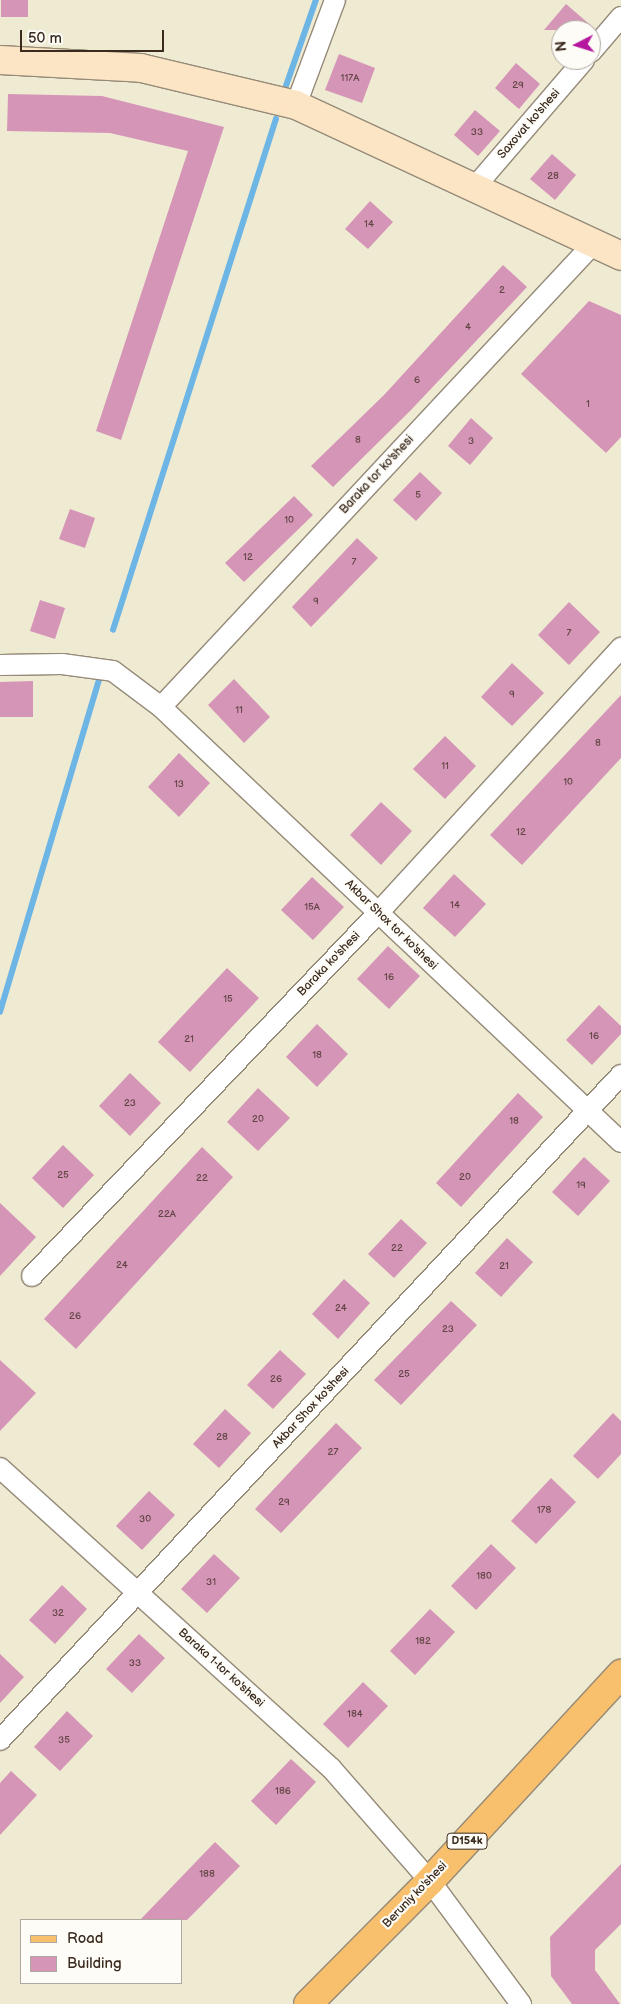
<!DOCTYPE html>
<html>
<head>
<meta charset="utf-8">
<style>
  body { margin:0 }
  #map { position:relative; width:621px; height:2004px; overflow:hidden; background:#efead2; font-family:"Balsamiq Sans",sans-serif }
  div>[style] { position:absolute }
  .stream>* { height:5.5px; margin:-2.75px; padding:0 2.75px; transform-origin:2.75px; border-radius:2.75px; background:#6db5e5 }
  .building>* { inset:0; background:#d595b7 }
  .roads { filter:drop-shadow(1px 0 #958a78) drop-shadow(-1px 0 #958a78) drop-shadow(0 1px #958a78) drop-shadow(0 -1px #958a78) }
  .street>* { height:20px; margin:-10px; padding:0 10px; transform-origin:10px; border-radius:10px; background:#fff }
  .secondary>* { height:28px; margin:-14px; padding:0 14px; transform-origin:14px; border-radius:14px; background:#fce5c4 }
  .primary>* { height:28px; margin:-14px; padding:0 14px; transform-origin:14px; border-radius:14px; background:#f8bf6c }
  span { translate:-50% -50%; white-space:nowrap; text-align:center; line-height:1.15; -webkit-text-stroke:4.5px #fdfcf7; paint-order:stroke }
  .number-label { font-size:10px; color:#624544 }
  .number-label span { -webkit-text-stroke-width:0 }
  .shield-label span { padding:1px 4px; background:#fdfcf7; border:1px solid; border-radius:4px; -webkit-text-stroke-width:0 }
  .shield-label { font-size:11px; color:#3b2a1e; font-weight:700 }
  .street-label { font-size:12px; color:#3b2a1e }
  .legend { position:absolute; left:20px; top:1919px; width:162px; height:65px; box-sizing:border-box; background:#fdfcf7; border:1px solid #afa8a0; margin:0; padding:6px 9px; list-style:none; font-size:15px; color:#3b2a1e }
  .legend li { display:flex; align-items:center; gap:10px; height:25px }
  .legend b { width:25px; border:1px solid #afa8a0 }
  .north { position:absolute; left:551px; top:20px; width:50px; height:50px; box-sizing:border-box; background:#fdfcf7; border:1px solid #afa8a0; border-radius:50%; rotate:265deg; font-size:14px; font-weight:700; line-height:20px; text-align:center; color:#3b2a1e }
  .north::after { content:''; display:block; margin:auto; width:18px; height:22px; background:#b5179e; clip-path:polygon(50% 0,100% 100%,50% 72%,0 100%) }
  .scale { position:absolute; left:20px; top:30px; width:144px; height:22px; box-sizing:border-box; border:2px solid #3b2a1e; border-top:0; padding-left:6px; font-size:15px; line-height:18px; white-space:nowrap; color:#3b2a1e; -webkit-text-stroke:4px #fdfcf7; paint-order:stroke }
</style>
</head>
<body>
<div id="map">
  <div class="stream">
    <div style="left:286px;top:86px;width:91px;rotate:-70.8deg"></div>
    <div style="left:113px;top:630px;width:536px;rotate:-72.31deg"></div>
    <div style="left:0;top:1012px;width:353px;rotate:-73.4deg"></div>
  </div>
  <div class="building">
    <div style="clip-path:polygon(1px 0,28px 0,28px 17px,1px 17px)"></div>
    <div style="clip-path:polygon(566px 4px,595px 29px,594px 30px,544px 30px)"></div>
    <div style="clip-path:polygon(339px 54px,375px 68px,362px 103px,325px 90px)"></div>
    <div style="clip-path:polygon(516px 63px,540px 84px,519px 109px,495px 88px)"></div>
    <div style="clip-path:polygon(8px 94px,102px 96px,224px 127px,121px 440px,96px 431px,188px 151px,110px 133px,7px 131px)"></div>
    <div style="clip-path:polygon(475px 110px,500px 131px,478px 156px,454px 135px)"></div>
    <div style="clip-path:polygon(552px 154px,576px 175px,555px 200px,530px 179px)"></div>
    <div style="clip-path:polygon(370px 201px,393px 222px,368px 249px,345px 229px)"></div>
    <div style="clip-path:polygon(503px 265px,527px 287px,411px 410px,333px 487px,311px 466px,384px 395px)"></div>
    <div style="clip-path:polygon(589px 301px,621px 315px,621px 437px,606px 453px,521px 374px)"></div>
    <div style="clip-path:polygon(471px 418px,493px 438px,470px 465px,448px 446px)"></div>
    <div style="clip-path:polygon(420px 472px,442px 493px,416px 521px,393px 500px)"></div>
    <div style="clip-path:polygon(294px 496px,313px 515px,244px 582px,225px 563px)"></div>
    <div style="clip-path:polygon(70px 509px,95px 518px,85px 548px,59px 539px)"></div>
    <div style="clip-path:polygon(357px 538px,378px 558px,311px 627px,292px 607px)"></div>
    <div style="clip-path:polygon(40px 600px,65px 608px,55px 639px,30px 631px)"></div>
    <div style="clip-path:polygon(569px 602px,600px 632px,569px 665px,538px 635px)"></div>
    <div style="clip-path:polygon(512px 663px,544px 693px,512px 726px,481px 697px)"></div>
    <div style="clip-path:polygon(234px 679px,270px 717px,244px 743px,208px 705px)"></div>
    <div style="clip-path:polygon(33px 681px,33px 717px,0 717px,0 682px)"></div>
    <div style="clip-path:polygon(621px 695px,621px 758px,522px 865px,490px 835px)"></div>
    <div style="clip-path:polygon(445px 736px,476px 766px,445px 799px,413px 769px)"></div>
    <div style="clip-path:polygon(179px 753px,210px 783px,179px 817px,148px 787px)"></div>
    <div style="clip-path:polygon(381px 802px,412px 831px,381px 865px,350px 835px)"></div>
    <div style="clip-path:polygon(454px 874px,486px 904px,455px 937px,423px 908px)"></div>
    <div style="clip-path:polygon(312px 877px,344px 907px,313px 940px,281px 910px)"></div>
    <div style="clip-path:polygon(388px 946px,420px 976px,389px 1009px,357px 979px)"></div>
    <div style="clip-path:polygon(227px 968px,259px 998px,190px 1072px,158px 1042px)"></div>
    <div style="clip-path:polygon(599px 1005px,621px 1026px,621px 1034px,592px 1065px,566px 1040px)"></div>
    <div style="clip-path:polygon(317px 1024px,348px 1054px,317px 1087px,286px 1057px)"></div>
    <div style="clip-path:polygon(130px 1073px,161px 1103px,130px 1136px,99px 1106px)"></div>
    <div style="clip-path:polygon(258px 1088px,290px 1118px,258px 1151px,227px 1122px)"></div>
    <div style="clip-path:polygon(518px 1093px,543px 1117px,461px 1207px,436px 1183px)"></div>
    <div style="clip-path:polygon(63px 1145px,94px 1175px,63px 1208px,32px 1178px)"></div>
    <div style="clip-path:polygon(202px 1147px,233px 1177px,76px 1349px,44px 1319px)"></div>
    <div style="clip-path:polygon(584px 1157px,610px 1181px,578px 1216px,552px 1192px)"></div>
    <div style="clip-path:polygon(0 1203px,36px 1237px,0 1276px)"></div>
    <div style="clip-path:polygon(401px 1219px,427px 1243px,394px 1278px,368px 1254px)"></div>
    <div style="clip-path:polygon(507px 1238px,533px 1262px,501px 1297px,475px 1273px)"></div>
    <div style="clip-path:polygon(344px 1279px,370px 1303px,338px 1339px,312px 1314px)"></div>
    <div style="clip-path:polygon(451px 1301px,477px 1325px,401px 1405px,374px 1380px)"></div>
    <div style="clip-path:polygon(280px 1350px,306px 1374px,273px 1409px,247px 1385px)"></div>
    <div style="clip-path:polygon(0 1360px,36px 1393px,0 1431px)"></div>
    <div style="clip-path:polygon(225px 1409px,251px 1433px,219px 1468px,193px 1444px)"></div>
    <div style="clip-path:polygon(613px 1413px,621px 1421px,621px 1454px,598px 1479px,573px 1456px)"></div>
    <div style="clip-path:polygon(336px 1423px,362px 1448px,281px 1533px,255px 1509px)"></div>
    <div style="clip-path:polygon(551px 1478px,576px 1502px,536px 1544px,511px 1521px)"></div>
    <div style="clip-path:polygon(149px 1491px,175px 1515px,142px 1550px,116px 1526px)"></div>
    <div style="clip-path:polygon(491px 1544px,516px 1568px,476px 1610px,451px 1586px)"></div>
    <div style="clip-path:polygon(214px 1554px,240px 1578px,207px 1613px,181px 1589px)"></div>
    <div style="clip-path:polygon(62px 1585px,87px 1609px,55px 1644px,29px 1620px)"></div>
    <div style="clip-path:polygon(430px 1609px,455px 1632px,415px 1675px,390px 1651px)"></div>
    <div style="clip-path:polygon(139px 1634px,165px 1658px,132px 1693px,106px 1669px)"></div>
    <div style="clip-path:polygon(0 1654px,24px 1677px,0 1703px)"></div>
    <div style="clip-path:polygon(363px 1682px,388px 1706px,348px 1748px,323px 1724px)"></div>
    <div style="clip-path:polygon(67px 1711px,93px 1736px,60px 1771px,34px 1747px)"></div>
    <div style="clip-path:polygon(291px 1759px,316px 1782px,276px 1825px,251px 1801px)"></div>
    <div style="clip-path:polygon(11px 1771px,37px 1795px,0 1835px,0 1783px)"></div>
    <div style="clip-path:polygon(215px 1842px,240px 1866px,199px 1908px,187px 1920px,140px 1920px)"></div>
    <div style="clip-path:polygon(621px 1864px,621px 1924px,595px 1950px,595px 1970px,620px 2004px,572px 2004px,551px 1976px,550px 1937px)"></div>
  </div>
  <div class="roads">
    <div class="street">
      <div style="left:591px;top:52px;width:46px;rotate:-49.4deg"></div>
      <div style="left:296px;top:105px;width:112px;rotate:-69.6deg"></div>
      <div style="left:474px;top:188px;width:169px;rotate:-49.3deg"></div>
      <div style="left:0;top:665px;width:62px;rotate:-0.9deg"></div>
      <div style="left:62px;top:664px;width:51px;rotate:7.8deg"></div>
      <div style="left:113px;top:671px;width:60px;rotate:36.9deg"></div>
      <div style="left:161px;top:707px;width:633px;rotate:43.4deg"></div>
      <div style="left:161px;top:707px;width:633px;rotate:-46.98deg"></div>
      <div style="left:32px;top:1276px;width:501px;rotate:-46.37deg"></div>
      <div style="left:378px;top:913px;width:360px;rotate:-47.5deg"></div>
      <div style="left:0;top:1468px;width:447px;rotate:42.2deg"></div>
      <div style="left:331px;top:1768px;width:150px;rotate:48.8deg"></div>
      <div style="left:430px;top:1881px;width:153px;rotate:53.5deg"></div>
      <div style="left:0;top:1740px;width:910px;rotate:-46.96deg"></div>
    </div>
    <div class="secondary">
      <div style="left:0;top:60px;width:141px;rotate:3.2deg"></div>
      <div style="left:141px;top:68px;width:159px;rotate:13.4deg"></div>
      <div style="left:296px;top:105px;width:358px;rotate:24.9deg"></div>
    </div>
    <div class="primary">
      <div style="left:308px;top:2004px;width:173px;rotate:-45.2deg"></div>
      <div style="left:430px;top:1881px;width:282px;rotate:-47.3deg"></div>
    </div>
  </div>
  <div class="number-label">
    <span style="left:350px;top:79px">117A</span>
    <span style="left:518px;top:86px">29</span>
    <span style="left:477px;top:133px">33</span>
    <span style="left:553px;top:177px">28</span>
    <span style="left:369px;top:225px">14</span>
    <span style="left:502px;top:291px">2</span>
    <span style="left:468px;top:328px">4</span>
    <span style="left:417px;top:381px">6</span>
    <span style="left:588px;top:405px">1</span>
    <span style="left:358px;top:441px">8</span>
    <span style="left:471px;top:442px">3</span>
    <span style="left:418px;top:496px">5</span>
    <span style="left:289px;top:521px">10</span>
    <span style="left:248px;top:558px">12</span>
    <span style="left:354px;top:563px">7</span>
    <span style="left:316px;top:602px">9</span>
    <span style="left:569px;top:634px">7</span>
    <span style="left:512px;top:695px">9</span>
    <span style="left:239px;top:711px">11</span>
    <span style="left:598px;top:744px">8</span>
    <span style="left:445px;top:767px">11</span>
    <span style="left:568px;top:783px">10</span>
    <span style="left:179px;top:785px">13</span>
    <span style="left:521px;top:833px">12</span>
    <span style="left:455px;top:906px">14</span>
    <span style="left:312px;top:908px">15A</span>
    <span style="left:389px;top:978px">16</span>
    <span style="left:228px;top:1000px">15</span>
    <span style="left:594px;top:1037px">16</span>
    <span style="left:189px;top:1040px">21</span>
    <span style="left:317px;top:1056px">18</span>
    <span style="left:130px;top:1104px">23</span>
    <span style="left:258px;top:1120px">20</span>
    <span style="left:514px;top:1122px">18</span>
    <span style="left:63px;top:1176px">25</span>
    <span style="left:465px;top:1178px">20</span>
    <span style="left:202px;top:1179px">22</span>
    <span style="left:581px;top:1186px">19</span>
    <span style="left:167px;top:1215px">22A</span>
    <span style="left:397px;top:1249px">22</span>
    <span style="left:122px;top:1266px">24</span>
    <span style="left:504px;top:1267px">21</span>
    <span style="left:341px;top:1309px">24</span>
    <span style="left:75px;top:1317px">26</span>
    <span style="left:448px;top:1330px">23</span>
    <span style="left:404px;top:1375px">25</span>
    <span style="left:276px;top:1380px">26</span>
    <span style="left:222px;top:1438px">28</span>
    <span style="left:333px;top:1453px">27</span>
    <span style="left:284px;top:1503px">29</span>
    <span style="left:544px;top:1511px">178</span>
    <span style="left:145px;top:1520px">30</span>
    <span style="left:484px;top:1577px">180</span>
    <span style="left:211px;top:1583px">31</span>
    <span style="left:58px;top:1614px">32</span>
    <span style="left:423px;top:1642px">182</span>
    <span style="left:135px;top:1664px">33</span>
    <span style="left:355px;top:1715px">184</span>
    <span style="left:64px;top:1741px">35</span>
    <span style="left:283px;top:1792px">186</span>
    <span style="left:207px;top:1875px">188</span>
  </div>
  <div class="shield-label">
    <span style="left:467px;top:1841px">D154k</span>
  </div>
  <div class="street-label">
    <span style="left:529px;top:124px;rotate:-49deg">Saxovat ko'shesi</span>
    <span style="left:377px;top:475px;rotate:-47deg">Baraka tor ko'shesi</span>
    <span style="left:391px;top:925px;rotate:44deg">Akbar Shox tor ko'shesi</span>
    <span style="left:329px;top:964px;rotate:-46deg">Baraka ko'shesi</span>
    <span style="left:311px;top:1408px;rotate:-47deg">Akbar Shox ko'shesi</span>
    <span style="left:221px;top:1668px;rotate:42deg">Baraka 1-tor ko'shesi</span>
    <span style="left:415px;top:1895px;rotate:-46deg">Beruniy ko'shesi</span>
  </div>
  <ul class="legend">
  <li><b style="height:6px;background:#f8bf6c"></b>Road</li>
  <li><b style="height:14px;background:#d595b7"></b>Building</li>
  </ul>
  <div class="north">N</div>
  <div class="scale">50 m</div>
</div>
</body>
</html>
